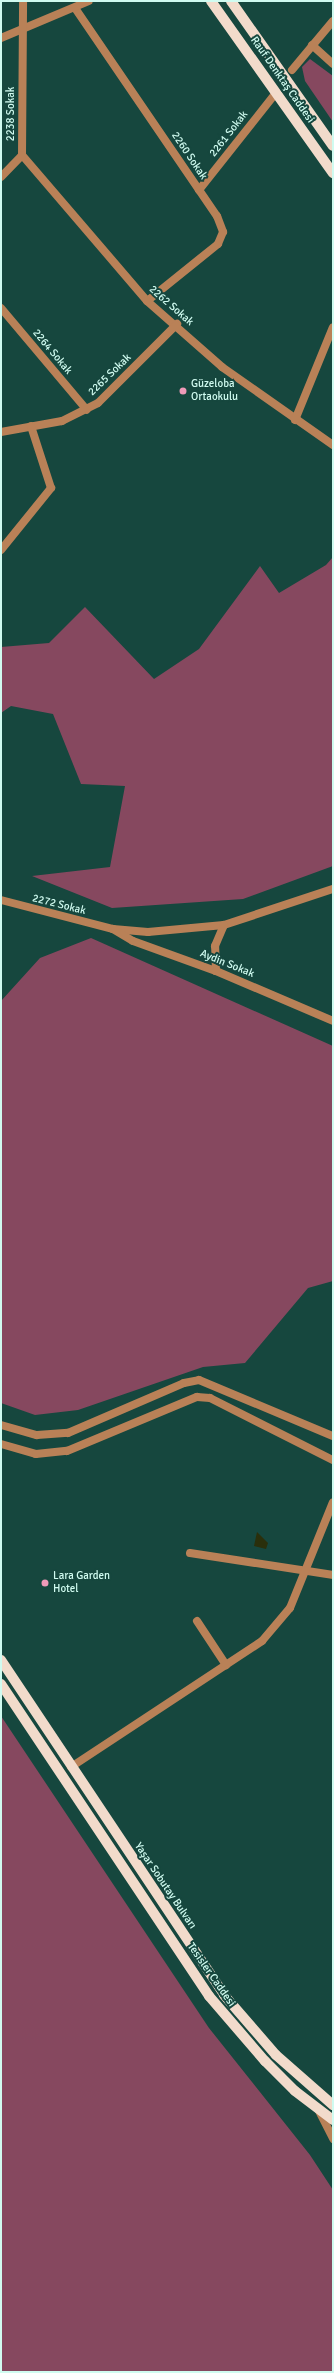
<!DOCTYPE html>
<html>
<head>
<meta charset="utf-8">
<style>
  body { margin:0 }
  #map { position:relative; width:334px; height:2373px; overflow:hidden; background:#16473e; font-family:Signika,sans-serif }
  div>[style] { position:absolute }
  .green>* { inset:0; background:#86485f }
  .water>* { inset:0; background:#2a2f0b }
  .minor>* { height:8px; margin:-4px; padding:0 4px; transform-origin:4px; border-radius:4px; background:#b98157 }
  .tertiary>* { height:8px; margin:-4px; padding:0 4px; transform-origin:4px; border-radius:4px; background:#b98157 }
  .primary>* { height:10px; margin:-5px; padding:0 5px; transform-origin:5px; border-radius:5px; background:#f2dbcb }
  .dots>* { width:11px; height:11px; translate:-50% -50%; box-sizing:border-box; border:2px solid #16473e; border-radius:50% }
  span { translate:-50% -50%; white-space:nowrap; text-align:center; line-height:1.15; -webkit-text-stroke:4px #16473e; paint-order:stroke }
  .street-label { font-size:11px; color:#d0fbf0 }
  .poi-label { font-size:11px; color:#d0fbf0 }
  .left { translate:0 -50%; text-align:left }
  .frame { position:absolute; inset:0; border:2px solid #d0fbf0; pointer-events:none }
</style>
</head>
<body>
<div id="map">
  <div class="green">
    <div style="clip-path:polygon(310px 59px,333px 76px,333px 122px,305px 81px,302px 67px)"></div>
    <div style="clip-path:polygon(333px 557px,333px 866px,243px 899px,112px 908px,32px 876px,110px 867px,125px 786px,81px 784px,53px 714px,11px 706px,1px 713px,1px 647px,49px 643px,85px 607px,154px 679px,199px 649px,260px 566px,279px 593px,326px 565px)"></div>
    <div style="clip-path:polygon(91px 938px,333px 1046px,333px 1281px,308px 1288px,245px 1363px,203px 1367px,78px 1410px,35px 1415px,1px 1403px,1px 1001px,40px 958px)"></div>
    <div style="clip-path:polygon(1px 1716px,209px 2028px,310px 2155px,333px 2190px,333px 2372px,1px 2372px)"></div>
  </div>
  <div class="water">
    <div style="clip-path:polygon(257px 1532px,268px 1543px,266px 1549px,254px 1546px)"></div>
  </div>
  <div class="minor">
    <div style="left:75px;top:8px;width:252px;rotate:55.7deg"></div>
    <div style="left:217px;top:216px;width:17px;rotate:69deg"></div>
    <div style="left:223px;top:232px;width:13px;rotate:113deg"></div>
    <div style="left:218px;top:244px;width:91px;rotate:141.2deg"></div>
    <div style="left:1px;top:38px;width:95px;rotate:-22.8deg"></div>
    <div style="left:312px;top:45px;width:28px;rotate:42deg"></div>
    <div style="left:292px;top:70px;width:64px;rotate:-50.1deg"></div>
    <div style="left:22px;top:155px;width:192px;rotate:49.4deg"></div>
    <div style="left:147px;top:301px;width:100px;rotate:41.3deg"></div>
    <div style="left:222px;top:367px;width:136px;rotate:35.1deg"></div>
    <div style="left:22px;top:155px;width:154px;rotate:-89.6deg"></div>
    <div style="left:1px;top:177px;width:30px;rotate:-46deg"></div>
    <div style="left:199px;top:190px;width:124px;rotate:-51.6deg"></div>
    <div style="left:1px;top:308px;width:133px;rotate:49.9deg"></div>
    <div style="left:295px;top:420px;width:100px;rotate:-67.8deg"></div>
    <div style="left:1px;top:432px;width:62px;rotate:-10.2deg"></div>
    <div style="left:62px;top:421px;width:40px;rotate:-26.6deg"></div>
    <div style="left:98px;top:403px;width:112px;rotate:-45deg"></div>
    <div style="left:1px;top:550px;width:80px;rotate:-51.1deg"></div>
    <div style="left:51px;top:488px;width:65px;rotate:-107.9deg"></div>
    <div style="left:113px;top:929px;width:35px;rotate:5deg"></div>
    <div style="left:148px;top:932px;width:76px;rotate:-5.3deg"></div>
    <div style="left:224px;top:925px;width:115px;rotate:-18.3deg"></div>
    <div style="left:216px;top:971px;width:25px;rotate:-92deg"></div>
    <div style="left:215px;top:946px;width:23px;rotate:-67deg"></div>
    <div style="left:1px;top:1425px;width:37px;rotate:16deg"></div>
    <div style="left:37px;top:1435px;width:31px;rotate:-4deg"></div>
    <div style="left:68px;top:1433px;width:126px;rotate:-23.3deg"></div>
    <div style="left:184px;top:1383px;width:15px;rotate:-11deg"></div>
    <div style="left:199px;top:1380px;width:145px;rotate:22.7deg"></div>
    <div style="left:1px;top:1444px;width:36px;rotate:16deg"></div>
    <div style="left:36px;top:1454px;width:31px;rotate:-6deg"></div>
    <div style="left:67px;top:1451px;width:141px;rotate:-22.6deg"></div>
    <div style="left:197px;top:1397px;width:13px;rotate:4deg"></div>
    <div style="left:210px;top:1398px;width:138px;rotate:26.8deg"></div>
    <div style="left:190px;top:1553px;width:145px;rotate:8.7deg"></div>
    <div style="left:197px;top:1621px;width:53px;rotate:56.6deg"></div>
    <div style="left:71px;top:1767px;width:229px;rotate:-33.4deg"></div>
    <div style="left:262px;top:1641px;width:43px;rotate:-49.7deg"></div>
    <div style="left:290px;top:1608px;width:114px;rotate:-67.9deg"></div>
    <div style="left:318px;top:2109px;width:34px;rotate:63deg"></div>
  </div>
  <div class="tertiary">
    <div style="left:1px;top:900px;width:116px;rotate:14.5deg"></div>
    <div style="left:113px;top:929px;width:23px;rotate:31deg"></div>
    <div style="left:133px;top:941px;width:88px;rotate:19.9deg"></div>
    <div style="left:216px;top:971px;width:127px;rotate:23.1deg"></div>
  </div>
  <div class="primary">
    <div style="left:211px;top:1px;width:211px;rotate:54.7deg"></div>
    <div style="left:231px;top:1px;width:177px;rotate:54.9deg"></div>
    <div style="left:1px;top:1660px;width:402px;rotate:56.3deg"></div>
    <div style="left:224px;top:1995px;width:79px;rotate:49.1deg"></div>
    <div style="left:276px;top:2055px;width:76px;rotate:41.3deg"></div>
    <div style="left:1px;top:1684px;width:375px;rotate:56.3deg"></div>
    <div style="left:209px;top:1996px;width:86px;rotate:49.3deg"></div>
    <div style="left:265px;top:2061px;width:42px;rotate:45deg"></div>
    <div style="left:295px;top:2091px;width:48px;rotate:37.3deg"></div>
  </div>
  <div class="dots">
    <div style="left:183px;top:391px;background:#ef9ab8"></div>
    <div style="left:45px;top:1583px;background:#ef9ab8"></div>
  </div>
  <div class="street-label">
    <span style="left:282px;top:80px;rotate:55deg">Rauf Denktaş Caddesi</span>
    <span style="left:11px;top:114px;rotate:-90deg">2238 Sokak</span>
    <span style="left:229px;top:134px;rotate:-52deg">2261 Sokak</span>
    <span style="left:189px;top:156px;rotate:56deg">2260 Sokak</span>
    <span style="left:171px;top:306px;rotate:41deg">2262 Sokak</span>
    <span style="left:52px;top:352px;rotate:50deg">2264 Sokak</span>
    <span style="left:110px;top:375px;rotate:-44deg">2265 Sokak</span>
    <span style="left:59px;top:905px;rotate:14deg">2272 Sokak</span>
    <span style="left:227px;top:964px;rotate:22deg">Aydin Sokak</span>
    <span style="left:165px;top:1886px;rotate:56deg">Yaşar Sobutay Bulvarı</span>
    <span style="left:211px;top:1975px;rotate:55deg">Tesisler Caddesi</span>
  </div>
  <div class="poi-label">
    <span class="left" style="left:191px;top:391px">Güzeloba<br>Ortaokulu</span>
    <span class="left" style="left:53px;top:1583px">Lara Garden<br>Hotel</span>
  </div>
  <div class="frame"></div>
</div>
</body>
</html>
